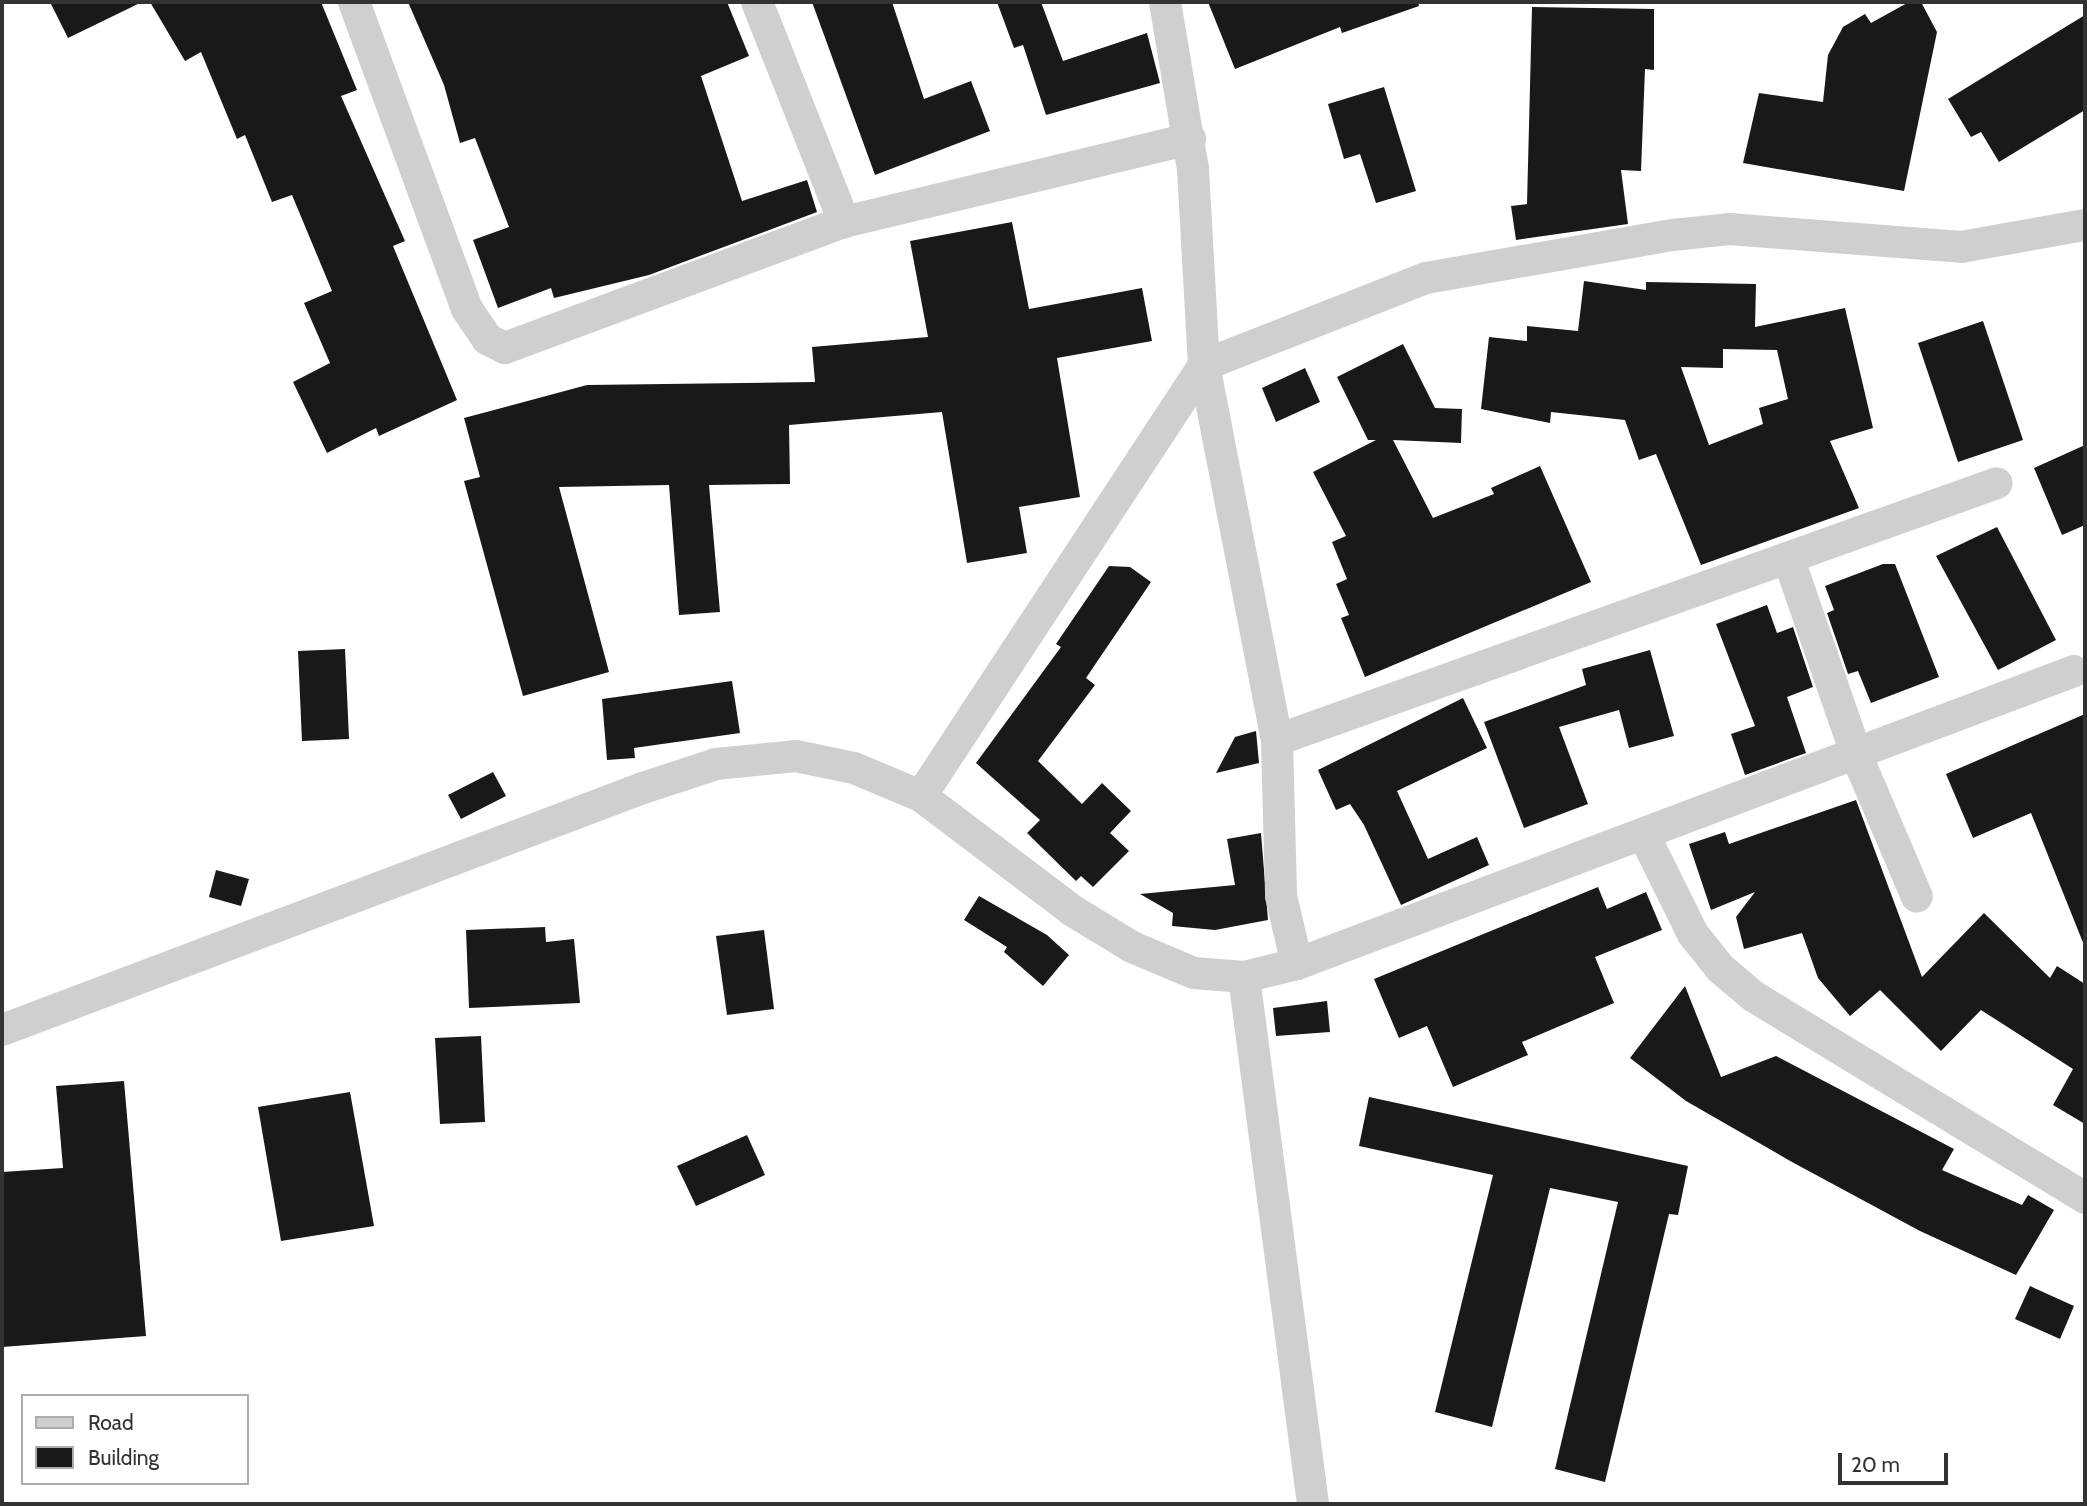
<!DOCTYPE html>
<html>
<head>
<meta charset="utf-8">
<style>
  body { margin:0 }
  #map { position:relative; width:2087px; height:1506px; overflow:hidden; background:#fff; font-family:Cabin,sans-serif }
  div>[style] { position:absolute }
  .building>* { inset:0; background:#191919 }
  .street>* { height:32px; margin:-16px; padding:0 16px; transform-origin:16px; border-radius:16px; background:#cfcfcf }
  span { translate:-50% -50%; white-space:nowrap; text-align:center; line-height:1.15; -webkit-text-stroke:7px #fff; paint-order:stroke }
  .frame { position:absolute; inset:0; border:4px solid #323232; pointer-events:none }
  .legend { position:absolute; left:21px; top:1394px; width:228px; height:91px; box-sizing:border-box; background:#fff; border:2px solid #adadad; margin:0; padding:9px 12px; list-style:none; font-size:21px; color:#323232 }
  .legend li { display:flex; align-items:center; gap:14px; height:35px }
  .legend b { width:35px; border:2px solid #adadad }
  .scale { position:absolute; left:1838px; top:1453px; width:110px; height:32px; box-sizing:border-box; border:4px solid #323232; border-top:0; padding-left:9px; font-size:21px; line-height:24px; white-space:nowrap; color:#323232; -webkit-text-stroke:5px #fff; paint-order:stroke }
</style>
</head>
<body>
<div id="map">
  <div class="building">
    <div style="clip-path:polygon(50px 2px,142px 2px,68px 38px)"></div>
    <div style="clip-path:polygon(150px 2px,321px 2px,357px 90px,341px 96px,405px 241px,393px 246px,457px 400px,379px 436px,376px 428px,327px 453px,293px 382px,330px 363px,304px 303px,332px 291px,292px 195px,272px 202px,245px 135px,237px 139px,201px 52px,185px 61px)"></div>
    <div style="clip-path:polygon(408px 2px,727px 2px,749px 56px,701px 76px,742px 201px,807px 180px,817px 212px,649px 275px,554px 298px,551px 288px,498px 308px,473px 240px,509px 227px,475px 138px,460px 143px,444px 85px)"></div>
    <div style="clip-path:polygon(812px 2px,892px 2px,924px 99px,971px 81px,990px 131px,875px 175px)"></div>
    <div style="clip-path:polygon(997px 2px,1041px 2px,1063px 61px,1147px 33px,1160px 83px,1046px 115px,1023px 45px,1014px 48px)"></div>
    <div style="clip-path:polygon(1208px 2px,1418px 2px,1419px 6px,1342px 33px,1340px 27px,1235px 69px)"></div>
    <div style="clip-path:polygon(1909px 2px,1921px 2px,1937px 32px,1904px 191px,1743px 163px,1759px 93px,1823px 102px,1828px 55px,1843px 27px,1865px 14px,1871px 23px)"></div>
    <div style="clip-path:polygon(1532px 7px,1654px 9px,1654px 70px,1645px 69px,1641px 171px,1621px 170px,1628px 224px,1516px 240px,1511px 206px,1527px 204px)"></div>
    <div style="clip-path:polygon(2085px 15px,2085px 110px,1999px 162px,1981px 132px,1971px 137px,1948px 99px)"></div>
    <div style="clip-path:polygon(1384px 87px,1416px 191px,1376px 203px,1360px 154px,1344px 159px,1328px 104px)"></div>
    <div style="clip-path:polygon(1012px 222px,1029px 309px,1142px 288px,1152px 341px,1057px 358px,1080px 497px,1019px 507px,1027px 553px,967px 563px,942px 412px,789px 425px,790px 484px,709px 485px,720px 612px,679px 615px,669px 485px,559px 487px,609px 672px,523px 696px,464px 481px,480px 477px,464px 418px,587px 385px,815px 382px,812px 347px,928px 337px,910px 241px)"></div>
    <div style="clip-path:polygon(evenodd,1584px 281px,1646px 290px,1646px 282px,1756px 284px,1755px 327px,1845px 308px,1873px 428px,1830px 441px,1859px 508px,1701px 565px,1656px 454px,1639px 460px,1625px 420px,1551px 412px,1550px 423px,1481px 409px,1489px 337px,1527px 341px,1527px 326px,1578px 331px,1584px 281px,1723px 349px,1777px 350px,1788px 399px,1759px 408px,1763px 424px,1709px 445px,1681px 367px,1723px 368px,1723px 349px)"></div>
    <div style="clip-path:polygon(1983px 321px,2023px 440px,1958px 462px,1918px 343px)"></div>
    <div style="clip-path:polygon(1403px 344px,1435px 408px,1462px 409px,1461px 443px,1393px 440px,1433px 518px,1494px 494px,1491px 488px,1540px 466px,1591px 582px,1365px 677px,1341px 618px,1349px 615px,1336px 584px,1347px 579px,1332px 542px,1346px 536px,1313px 472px,1376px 440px,1368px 440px,1337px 377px)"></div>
    <div style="clip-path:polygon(1305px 368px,1320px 402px,1276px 422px,1262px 388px)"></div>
    <div style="clip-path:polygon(2085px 445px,2085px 525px,2062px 535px,2034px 468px)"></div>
    <div style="clip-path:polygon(1997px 527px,2056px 640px,1998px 670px,1936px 556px)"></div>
    <div style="clip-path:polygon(1883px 564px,1895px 564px,1939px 677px,1871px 703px,1858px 671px,1848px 674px,1827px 613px,1834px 610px,1825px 586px)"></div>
    <div style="clip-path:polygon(1109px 566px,1130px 567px,1151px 582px,1086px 678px,1095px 685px,1038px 761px,1082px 804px,1102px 783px,1131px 811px,1110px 833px,1129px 851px,1093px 887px,1081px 876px,1076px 881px,1027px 833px,1040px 820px,976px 763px,1061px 647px,1056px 644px)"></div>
    <div style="clip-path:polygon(1767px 605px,1777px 633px,1793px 627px,1813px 687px,1787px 697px,1806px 753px,1745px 775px,1731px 734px,1755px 726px,1716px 624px)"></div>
    <div style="clip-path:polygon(345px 649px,349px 739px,302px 741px,298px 651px)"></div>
    <div style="clip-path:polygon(1650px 650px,1674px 736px,1629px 748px,1619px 710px,1559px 727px,1588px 804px,1524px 828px,1484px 722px,1586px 685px,1582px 669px)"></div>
    <div style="clip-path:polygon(732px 681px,740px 733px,634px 748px,635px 758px,607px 760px,602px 699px)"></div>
    <div style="clip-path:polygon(1463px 698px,1487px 748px,1397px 791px,1428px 859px,1477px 837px,1489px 865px,1401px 905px,1364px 825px,1350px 804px,1336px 810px,1318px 770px)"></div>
    <div style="clip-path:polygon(2085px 714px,2085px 945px,2084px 945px,2031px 813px,1973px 838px,1946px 774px)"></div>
    <div style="clip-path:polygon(1256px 731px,1259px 763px,1216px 773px,1235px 737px)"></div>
    <div style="clip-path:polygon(493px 772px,506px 796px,461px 819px,448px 795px)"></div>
    <div style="clip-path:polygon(1856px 800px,1922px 977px,1984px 913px,2050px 978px,2057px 966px,2085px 984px,2085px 1124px,2053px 1105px,2073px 1069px,1981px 1010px,1941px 1051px,1880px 990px,1850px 1016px,1818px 978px,1802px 933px,1744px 949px,1736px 917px,1755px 892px,1711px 910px,1689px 844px,1725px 832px,1729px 844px)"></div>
    <div style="clip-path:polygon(1261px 833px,1268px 920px,1215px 930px,1172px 926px,1173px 913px,1140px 894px,1235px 885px,1227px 839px)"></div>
    <div style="clip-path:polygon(216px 870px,249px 879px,241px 906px,209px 897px)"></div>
    <div style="clip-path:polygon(1598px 887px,1607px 909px,1646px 892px,1662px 930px,1595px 957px,1614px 1003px,1522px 1042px,1528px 1055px,1453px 1087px,1427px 1026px,1399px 1038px,1374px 979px)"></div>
    <div style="clip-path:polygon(979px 896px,1047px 935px,1069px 955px,1043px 986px,1004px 952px,1007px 947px,964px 920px)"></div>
    <div style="clip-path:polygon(545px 927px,546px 942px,574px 939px,580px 1003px,469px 1008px,466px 930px)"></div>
    <div style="clip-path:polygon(764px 930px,774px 1009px,727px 1015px,716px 936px)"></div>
    <div style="clip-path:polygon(1685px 986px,1721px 1077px,1776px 1056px,1954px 1149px,1942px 1170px,2022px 1205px,2028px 1195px,2054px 1210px,2016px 1275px,1920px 1231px,1792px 1162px,1686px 1101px,1630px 1058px)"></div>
    <div style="clip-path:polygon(1327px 1001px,1330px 1032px,1276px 1036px,1273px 1008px)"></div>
    <div style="clip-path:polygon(481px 1036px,485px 1122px,440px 1124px,435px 1038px)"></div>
    <div style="clip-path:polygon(124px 1081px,146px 1336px,2px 1347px,2px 1172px,63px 1168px,56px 1086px)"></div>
    <div style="clip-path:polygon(350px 1092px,374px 1226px,281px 1241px,258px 1107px)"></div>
    <div style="clip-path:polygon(1369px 1097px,1688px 1166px,1678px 1215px,1669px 1214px,1605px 1482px,1555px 1469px,1618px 1202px,1550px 1188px,1492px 1427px,1435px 1412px,1493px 1175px,1359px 1146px)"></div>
    <div style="clip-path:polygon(747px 1135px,765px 1175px,696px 1206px,677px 1166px)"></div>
    <div style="clip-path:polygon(2030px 1286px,2074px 1306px,2060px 1339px,2015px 1319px)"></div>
  </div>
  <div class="street">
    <div style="left:354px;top:2px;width:327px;rotate:69.8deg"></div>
    <div style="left:467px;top:309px;width:36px;rotate:56deg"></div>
    <div style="left:487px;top:339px;width:20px;rotate:27deg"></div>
    <div style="left:505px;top:348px;width:362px;rotate:-20.4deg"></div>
    <div style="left:844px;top:222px;width:356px;rotate:-13.5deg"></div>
    <div style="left:757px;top:2px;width:237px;rotate:68.4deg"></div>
    <div style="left:1165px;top:2px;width:169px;rotate:80.5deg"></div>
    <div style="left:1193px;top:169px;width:196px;rotate:86.8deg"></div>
    <div style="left:1204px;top:365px;width:382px;rotate:79deg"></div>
    <div style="left:1277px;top:740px;width:156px;rotate:88.5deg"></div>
    <div style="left:1281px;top:896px;width:70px;rotate:76.8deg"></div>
    <div style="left:1789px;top:560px;width:205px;rotate:70.9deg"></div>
    <div style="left:1856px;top:754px;width:155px;rotate:66.9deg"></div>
    <div style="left:1277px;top:740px;width:764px;rotate:-19.64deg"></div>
    <div style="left:921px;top:796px;width:516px;rotate:-56.71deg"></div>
    <div style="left:1204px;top:365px;width:238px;rotate:-21.4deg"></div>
    <div style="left:1426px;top:278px;width:251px;rotate:-9.9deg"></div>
    <div style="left:1673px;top:235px;width:56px;rotate:-6.1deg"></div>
    <div style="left:1729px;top:229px;width:233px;rotate:4.4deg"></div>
    <div style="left:1961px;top:247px;width:126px;rotate:-10.1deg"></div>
    <div style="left:1644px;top:835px;width:110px;rotate:63.7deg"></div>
    <div style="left:1693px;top:934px;width:43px;rotate:51.5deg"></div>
    <div style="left:1720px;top:968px;width:43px;rotate:40.3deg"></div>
    <div style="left:1753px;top:996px;width:389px;rotate:31.3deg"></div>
    <div style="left:1244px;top:977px;width:531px;rotate:82.54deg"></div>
    <div style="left:2px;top:1030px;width:685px;rotate:-20.68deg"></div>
    <div style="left:643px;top:788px;width:77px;rotate:-18.2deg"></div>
    <div style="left:716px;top:764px;width:80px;rotate:-5.7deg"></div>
    <div style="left:796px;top:756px;width:59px;rotate:11.7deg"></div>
    <div style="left:854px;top:768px;width:73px;rotate:22.7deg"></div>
    <div style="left:921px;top:796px;width:191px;rotate:37.1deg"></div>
    <div style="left:1073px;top:911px;width:69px;rotate:31.4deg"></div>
    <div style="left:1132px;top:947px;width:67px;rotate:22.8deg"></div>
    <div style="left:1194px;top:973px;width:50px;rotate:4.6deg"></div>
    <div style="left:1244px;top:977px;width:55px;rotate:-13.8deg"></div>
    <div style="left:1297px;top:964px;width:830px;rotate:-20.66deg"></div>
  </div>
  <div class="frame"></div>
  <ul class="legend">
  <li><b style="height:9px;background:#cfcfcf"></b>Road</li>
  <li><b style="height:19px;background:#191919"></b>Building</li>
  </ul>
  <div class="scale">20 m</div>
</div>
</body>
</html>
